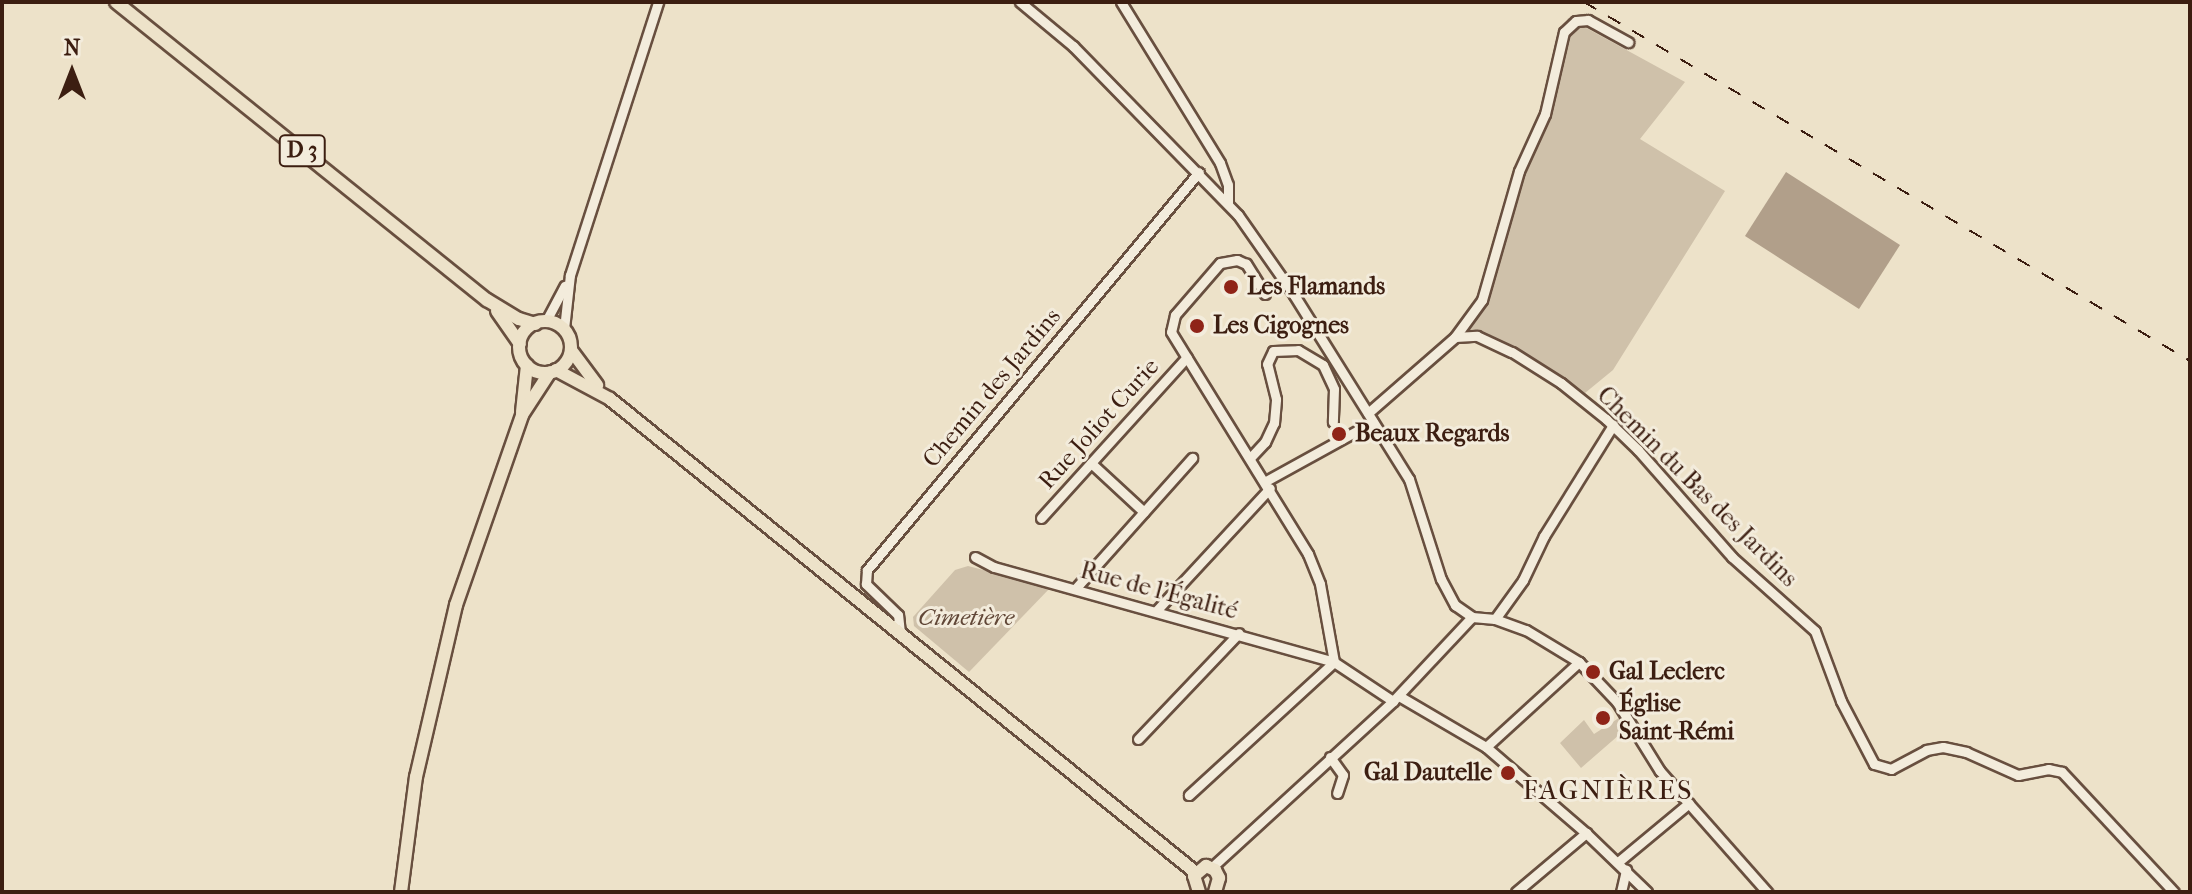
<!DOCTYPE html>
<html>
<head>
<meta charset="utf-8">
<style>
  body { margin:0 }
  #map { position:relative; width:2192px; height:894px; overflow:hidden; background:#ede2c9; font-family:"IM FELL French Canon",serif }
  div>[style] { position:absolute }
  .green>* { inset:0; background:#cfc1aa }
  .water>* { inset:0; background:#b19f8a }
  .roads { filter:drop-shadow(2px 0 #684f3f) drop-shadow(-2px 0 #684f3f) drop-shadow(0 2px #684f3f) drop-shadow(0 -2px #684f3f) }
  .minor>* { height:9px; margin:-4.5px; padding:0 4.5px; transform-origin:4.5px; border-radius:4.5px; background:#f3ecdc }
  .major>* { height:12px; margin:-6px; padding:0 6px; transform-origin:6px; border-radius:6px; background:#ede2c9 }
  .major>.ring { margin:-6px; padding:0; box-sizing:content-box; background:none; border:12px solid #ede2c9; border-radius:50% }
  .rail>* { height:2px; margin-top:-1px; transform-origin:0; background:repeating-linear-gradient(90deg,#3c1e11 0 14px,transparent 0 28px) }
  .dots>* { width:22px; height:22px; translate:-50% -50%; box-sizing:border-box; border:4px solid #f3ecdc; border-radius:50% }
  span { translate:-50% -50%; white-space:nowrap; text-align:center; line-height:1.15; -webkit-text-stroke:6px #f3ecdc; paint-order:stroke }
  .shield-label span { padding:2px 6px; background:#f3ecdc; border:2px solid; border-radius:6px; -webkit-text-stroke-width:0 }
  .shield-label { font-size:22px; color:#3c1e11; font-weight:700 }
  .poi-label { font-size:24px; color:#3c1e11; font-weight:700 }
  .left { translate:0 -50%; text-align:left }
  .right { translate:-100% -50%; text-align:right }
  .street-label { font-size:24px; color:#3c1e11 }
  .park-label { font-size:24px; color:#614737; font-style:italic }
  .quarter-label { font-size:28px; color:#3c1e11; letter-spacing:2px }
  .frame { position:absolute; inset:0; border:4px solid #3c1e11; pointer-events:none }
  .north { position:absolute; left:32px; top:32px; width:80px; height:80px; -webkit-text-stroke:6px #f3ecdc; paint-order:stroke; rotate:0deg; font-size:22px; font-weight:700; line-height:32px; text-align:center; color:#3c1e11 }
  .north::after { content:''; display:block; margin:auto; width:28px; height:36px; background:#3c1e11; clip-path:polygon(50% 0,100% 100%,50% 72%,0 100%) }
</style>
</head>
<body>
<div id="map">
  <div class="green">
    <div style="clip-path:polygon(1568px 18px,1685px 82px,1640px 139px,1725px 191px,1613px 370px,1585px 393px,1466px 334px,1553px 76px)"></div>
    <div style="clip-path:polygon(968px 566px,1051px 587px,969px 672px,914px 626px,913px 617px,955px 570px)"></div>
    <div style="clip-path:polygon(1622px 716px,1627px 728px,1581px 768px,1560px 743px,1584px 720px,1594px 734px)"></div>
  </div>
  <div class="water">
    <div style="clip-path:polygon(1786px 172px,1900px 245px,1859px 309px,1745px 236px)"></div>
  </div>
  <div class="roads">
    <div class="minor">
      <div style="left:1020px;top:2px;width:69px;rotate:39.7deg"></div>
      <div style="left:1073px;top:46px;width:236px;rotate:45.7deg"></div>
      <div style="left:1238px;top:215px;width:98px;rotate:55deg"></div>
      <div style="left:1294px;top:295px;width:217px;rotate:58deg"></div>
      <div style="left:1409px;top:479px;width:105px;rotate:72.3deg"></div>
      <div style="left:1441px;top:579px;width:30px;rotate:62deg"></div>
      <div style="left:1455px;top:605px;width:21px;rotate:35deg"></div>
      <div style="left:1472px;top:617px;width:23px;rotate:5deg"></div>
      <div style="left:1495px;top:619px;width:33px;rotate:20deg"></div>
      <div style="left:1526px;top:630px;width:62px;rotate:31.1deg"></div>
      <div style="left:1579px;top:662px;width:55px;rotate:46.5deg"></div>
      <div style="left:1617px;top:702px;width:81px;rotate:58.1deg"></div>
      <div style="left:1660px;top:771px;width:162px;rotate:48.5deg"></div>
      <div style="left:1121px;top:2px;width:189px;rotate:58.4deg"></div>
      <div style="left:1220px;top:163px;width:23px;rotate:70deg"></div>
      <div style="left:1228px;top:185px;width:18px;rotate:90deg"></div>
      <div style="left:1265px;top:294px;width:36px;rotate:-122deg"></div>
      <div style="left:1246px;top:264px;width:10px;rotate:-156deg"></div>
      <div style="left:1237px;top:260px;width:17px;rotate:170deg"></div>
      <div style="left:1220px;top:263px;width:69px;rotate:130.9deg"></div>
      <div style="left:1175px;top:315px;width:17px;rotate:103deg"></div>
      <div style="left:1171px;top:332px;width:261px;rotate:58.3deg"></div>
      <div style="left:1308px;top:554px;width:32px;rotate:68deg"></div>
      <div style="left:1320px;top:584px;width:79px;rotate:79.8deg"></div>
      <div style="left:1334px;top:662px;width:71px;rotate:33.5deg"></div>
      <div style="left:546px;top:321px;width:40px;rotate:-62deg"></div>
      <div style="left:564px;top:329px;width:54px;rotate:-83.7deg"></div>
      <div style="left:570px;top:275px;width:287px;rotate:-72.1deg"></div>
      <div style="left:1455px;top:337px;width:22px;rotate:-3deg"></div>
      <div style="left:1477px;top:336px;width:38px;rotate:25deg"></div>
      <div style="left:1512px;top:352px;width:58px;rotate:32.3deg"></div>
      <div style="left:1561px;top:383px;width:58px;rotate:38.7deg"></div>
      <div style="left:1606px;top:419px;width:45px;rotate:44.1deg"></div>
      <div style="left:1638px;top:450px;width:142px;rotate:48.7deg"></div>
      <div style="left:1732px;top:557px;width:111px;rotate:41.7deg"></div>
      <div style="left:1815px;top:631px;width:75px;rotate:69.6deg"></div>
      <div style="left:1841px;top:701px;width:71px;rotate:62.4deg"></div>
      <div style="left:1874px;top:764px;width:18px;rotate:16deg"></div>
      <div style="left:1891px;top:769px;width:40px;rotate:-28deg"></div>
      <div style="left:1926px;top:750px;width:17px;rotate:-10deg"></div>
      <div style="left:1943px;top:747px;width:24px;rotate:12deg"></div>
      <div style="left:1966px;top:752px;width:57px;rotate:23.9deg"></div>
      <div style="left:2018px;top:775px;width:31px;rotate:-11deg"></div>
      <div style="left:2048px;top:769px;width:14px;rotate:12deg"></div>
      <div style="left:2062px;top:772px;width:164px;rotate:47deg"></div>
      <div style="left:1368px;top:413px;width:116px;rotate:-41.1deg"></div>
      <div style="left:1455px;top:337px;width:46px;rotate:-53.9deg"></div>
      <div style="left:1482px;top:300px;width:134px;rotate:-74deg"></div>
      <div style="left:1519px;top:171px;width:63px;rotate:-65.5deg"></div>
      <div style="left:1545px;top:114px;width:84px;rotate:-77deg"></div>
      <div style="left:1564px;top:32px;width:16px;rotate:-43deg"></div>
      <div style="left:1576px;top:21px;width:12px;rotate:-5deg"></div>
      <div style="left:1588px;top:20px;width:46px;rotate:28.8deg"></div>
      <div style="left:1250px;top:458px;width:22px;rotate:-47deg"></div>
      <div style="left:1265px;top:442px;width:21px;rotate:-65deg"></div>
      <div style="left:1274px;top:423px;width:24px;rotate:-85deg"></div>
      <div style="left:1276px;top:399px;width:36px;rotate:-104deg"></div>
      <div style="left:1267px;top:364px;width:14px;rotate:-65deg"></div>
      <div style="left:1273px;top:351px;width:25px;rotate:-2deg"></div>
      <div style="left:1298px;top:350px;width:29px;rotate:31deg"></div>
      <div style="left:1323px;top:365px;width:26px;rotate:65deg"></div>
      <div style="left:1334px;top:389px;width:33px;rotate:92deg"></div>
      <div style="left:1091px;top:463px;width:72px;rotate:42.8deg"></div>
      <div style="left:1266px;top:481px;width:122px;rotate:-28.9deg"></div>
      <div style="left:1041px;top:518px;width:217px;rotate:-47.8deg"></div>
      <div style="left:975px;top:557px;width:21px;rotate:28deg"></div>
      <div style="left:994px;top:567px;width:353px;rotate:15.6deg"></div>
      <div style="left:1334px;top:662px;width:197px;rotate:137.5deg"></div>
      <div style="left:1075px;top:589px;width:176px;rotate:-48.2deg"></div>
      <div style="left:1157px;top:610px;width:166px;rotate:-47.2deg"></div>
      <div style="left:1495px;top:619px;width:48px;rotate:-54.3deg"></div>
      <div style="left:1523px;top:580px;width:49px;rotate:-64.5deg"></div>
      <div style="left:1544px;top:536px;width:131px;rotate:-58.1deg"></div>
      <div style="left:900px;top:633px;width:18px;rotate:-96deg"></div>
      <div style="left:898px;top:615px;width:45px;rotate:-135.9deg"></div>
      <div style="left:866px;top:584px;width:14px;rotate:-86deg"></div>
      <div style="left:867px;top:570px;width:518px;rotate:-50.17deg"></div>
      <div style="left:1399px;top:696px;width:101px;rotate:30.4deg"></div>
      <div style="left:1486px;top:747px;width:132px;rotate:40.7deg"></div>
      <div style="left:1586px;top:833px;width:85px;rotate:44deg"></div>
      <div style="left:1138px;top:739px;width:146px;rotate:-46.4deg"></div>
      <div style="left:1486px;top:747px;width:126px;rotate:-42.4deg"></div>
      <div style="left:1330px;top:757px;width:22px;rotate:54deg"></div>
      <div style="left:1343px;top:775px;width:19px;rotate:108deg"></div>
      <div style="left:1618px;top:862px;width:92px;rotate:-39.7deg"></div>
      <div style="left:1211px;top:868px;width:247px;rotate:-42.5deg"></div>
      <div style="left:1393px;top:701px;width:115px;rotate:-46.8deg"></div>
      <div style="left:1516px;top:892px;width:92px;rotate:-40.1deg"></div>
      <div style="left:1621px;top:892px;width:23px;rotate:-77deg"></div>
    </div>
    <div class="major">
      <div style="left:116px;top:2px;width:476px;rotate:38.8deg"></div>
      <div style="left:487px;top:300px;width:37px;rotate:31deg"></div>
      <div style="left:519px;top:319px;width:17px;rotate:17deg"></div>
      <div style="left:497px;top:311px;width:40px;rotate:55.1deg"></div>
      <div class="ring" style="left:519px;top:321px;width:40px;height:40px"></div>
      <div style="left:571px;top:350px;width:44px;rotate:53.4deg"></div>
      <div style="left:556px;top:370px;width:61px;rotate:28.2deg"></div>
      <div style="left:610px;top:399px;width:752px;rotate:38.96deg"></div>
      <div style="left:522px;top:412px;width:47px;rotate:-83.9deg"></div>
      <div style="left:401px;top:892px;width:116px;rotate:-82.6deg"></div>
      <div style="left:416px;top:777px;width:177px;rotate:-76.9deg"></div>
      <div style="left:456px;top:605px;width:201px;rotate:-70.8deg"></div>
      <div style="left:522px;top:415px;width:51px;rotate:-56.9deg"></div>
      <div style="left:1199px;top:892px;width:17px;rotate:-107deg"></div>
      <div style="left:1194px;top:876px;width:16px;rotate:-40deg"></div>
      <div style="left:1206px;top:866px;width:10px;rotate:24deg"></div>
      <div style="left:1215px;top:870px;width:9px;rotate:63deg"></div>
      <div style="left:1219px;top:878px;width:15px;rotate:106deg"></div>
    </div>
  </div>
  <div class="rail">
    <div style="left:1584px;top:2px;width:704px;rotate:30.64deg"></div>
  </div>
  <div class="dots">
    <div style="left:1231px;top:287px;background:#8f2418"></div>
    <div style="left:1197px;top:326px;background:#8f2418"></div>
    <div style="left:1339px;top:434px;background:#8f2418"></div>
    <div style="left:1593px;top:672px;background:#8f2418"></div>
    <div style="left:1603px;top:718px;background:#8f2418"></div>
    <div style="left:1508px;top:773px;background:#8f2418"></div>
  </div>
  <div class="shield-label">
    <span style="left:302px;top:151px">D 3</span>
  </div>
  <div class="poi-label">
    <span class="left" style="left:1247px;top:287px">Les Flamands</span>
    <span class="left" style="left:1213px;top:326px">Les Cigognes</span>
    <span class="left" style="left:1355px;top:434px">Beaux Regards</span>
    <span class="left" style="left:1609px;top:672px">Gal Leclerc</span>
    <span class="left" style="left:1619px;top:718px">Église<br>Saint-Rémi</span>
    <span class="right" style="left:1492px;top:773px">Gal Dautelle</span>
  </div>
  <div class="street-label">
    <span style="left:992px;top:388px;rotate:-50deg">Chemin des Jardins</span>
    <span style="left:1099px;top:424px;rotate:-48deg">Rue Joliot Curie</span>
    <span style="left:1697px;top:487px;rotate:45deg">Chemin du Bas des Jardins</span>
    <span style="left:1159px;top:591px;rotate:15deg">Rue de l'Égalité</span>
  </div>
  <div class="park-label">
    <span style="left:966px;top:618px">Cimetière</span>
  </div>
  <div class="quarter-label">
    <span style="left:1608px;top:790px">FAGNIÈRES</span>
  </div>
  <div class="frame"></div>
  <div class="north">N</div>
</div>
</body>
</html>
